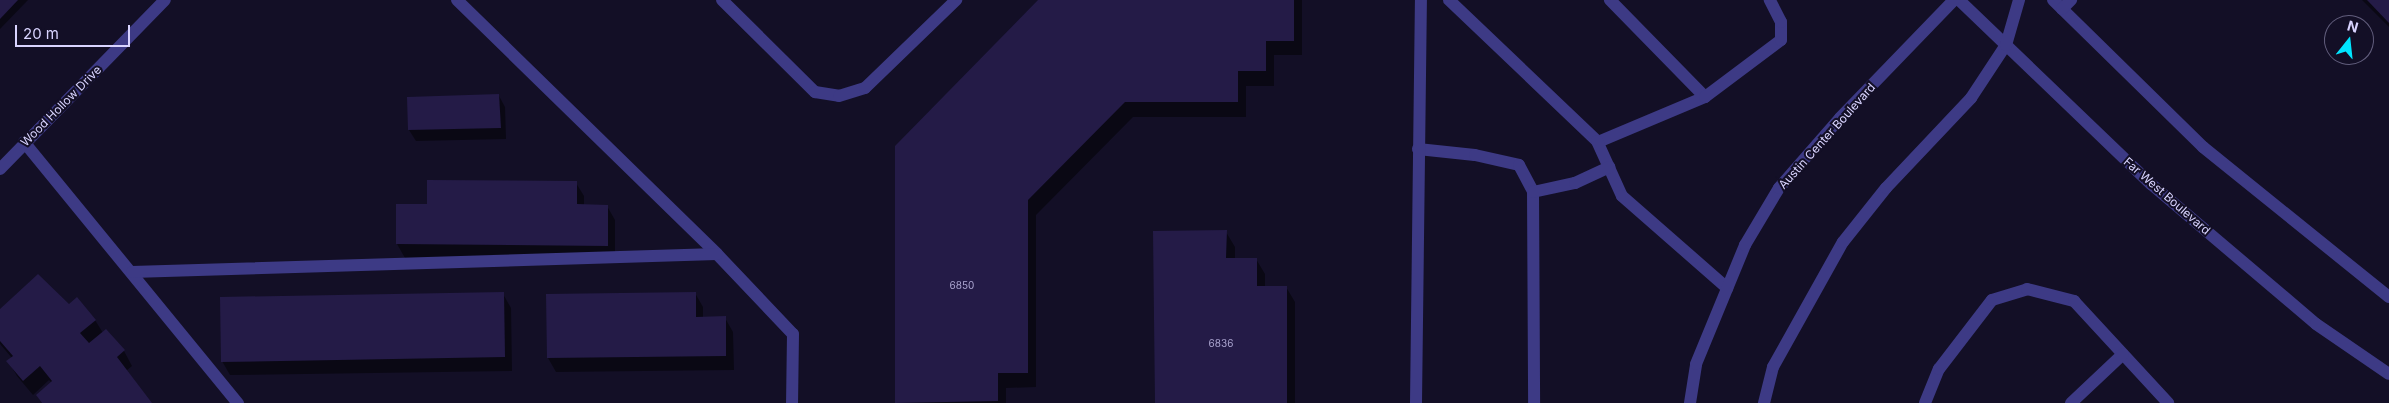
<!DOCTYPE html>
<html>
<head>
<meta charset="utf-8">
<style>
  body { margin:0 }
  #map { position:relative; width:2389px; height:403px; overflow:hidden; background:#130f26; font-family:Inter,sans-serif }
  div>[style] { position:absolute }
  .shadow>* { inset:0; background:#0007 }
  .building>* { inset:0; background:#241b47 }
  .minor>* { height:12px; margin:-6px; padding:0 6px; transform-origin:6px; border-radius:6px; background:#3d3a85 }
  span { translate:-50% -50%; white-space:nowrap; text-align:center; line-height:1.15; -webkit-text-stroke:4px #130f26; paint-order:stroke }
  .number-label { font-size:10px; color:#aca6d1 }
  .number-label span { -webkit-text-stroke-width:0 }
  .street-label { font-size:12px; color:#d9d4ff }
  .north { position:absolute; left:2324px; top:15px; width:50px; height:50px; box-sizing:border-box; background:#130f26; border:1px solid #625e7d; border-radius:50%; rotate:16deg; font-size:14px; font-weight:700; line-height:20px; text-align:center; color:#d9d4ff }
  .north::after { content:''; display:block; margin:auto; width:18px; height:22px; background:#00e5ff; clip-path:polygon(50% 0,100% 100%,50% 72%,0 100%) }
  .scale { position:absolute; left:15px; top:25px; width:115px; height:22px; box-sizing:border-box; border:2px solid #d9d4ff; border-top:0; padding-left:6px; font-size:15px; line-height:18px; white-space:nowrap; color:#d9d4ff; -webkit-text-stroke:4px #130f26; paint-order:stroke }
</style>
</head>
<body>
<div id="map">
  <div class="shadow">
    <div style="clip-path:polygon(0 0,28px 0,0 29px)"></div>
    <div style="clip-path:polygon(1040px 0,1302px 0,1302px 55px,1274px 55px,1274px 86px,1246px 86px,1246px 117px,1133px 117px,1036px 215px,1036px 387px,1006px 388px,1006px 403px,896px 403px,896px 146px)"></div>
    <div style="clip-path:polygon(2362px 0,2389px 0,2389px 27px)"></div>
    <div style="clip-path:polygon(499px 96px,505px 107px,506px 139px,416px 141px,409px 130px)"></div>
    <div style="clip-path:polygon(576px 183px,584px 196px,584px 206px,607px 206px,615px 220px,615px 259px,405px 258px,397px 244px,428px 206px)"></div>
    <div style="clip-path:polygon(1226px 232px,1235px 247px,1235px 260px,1256px 259px,1265px 274px,1265px 287px,1286px 287px,1295px 302px,1295px 403px,1156px 403px)"></div>
    <div style="clip-path:polygon(695px 293px,703px 307px,703px 318px,725px 318px,733px 332px,734px 370px,556px 372px,548px 358px)"></div>
    <div style="clip-path:polygon(503px 294px,511px 308px,512px 371px,230px 375px,222px 361px)"></div>
    <div style="clip-path:polygon(69px 305px,95px 320px,103px 333px,124px 351px,132px 366px,126px 371px,151px 403px,42px 403px,37px 396px,52px 383px,49px 380px,33px 395px,17px 376px,8px 361px,12px 358px,0 344px,0 311px)"></div>
  </div>
  <div class="building">
    <div style="clip-path:polygon(0 0,18px 0,0 19px)"></div>
    <div style="clip-path:polygon(1038px 0,1294px 0,1294px 41px,1266px 41px,1266px 71px,1238px 71px,1238px 102px,1125px 102px,1028px 200px,1028px 373px,998px 373px,998px 401px,895px 403px,895px 146px)"></div>
    <div style="clip-path:polygon(2367px 0,2389px 0,2389px 23px)"></div>
    <div style="clip-path:polygon(499px 94px,501px 128px,408px 130px,407px 97px)"></div>
    <div style="clip-path:polygon(427px 180px,577px 181px,577px 204px,608px 205px,608px 246px,396px 244px,396px 204px,427px 204px)"></div>
    <div style="clip-path:polygon(1227px 230px,1226px 258px,1257px 258px,1257px 286px,1287px 286px,1287px 403px,1155px 403px,1153px 231px)"></div>
    <div style="clip-path:polygon(38px 274px,69px 304px,77px 297px,96px 320px,80px 333px,89px 343px,106px 329px,125px 350px,117px 357px,152px 403px,42px 403px,36px 395px,52px 381px,40px 366px,23px 381px,6px 361px,13px 356px,0 341px,0 309px)"></div>
    <div style="clip-path:polygon(504px 292px,505px 357px,221px 362px,220px 297px)"></div>
    <div style="clip-path:polygon(696px 292px,696px 317px,726px 316px,726px 356px,547px 358px,546px 294px)"></div>
  </div>
  <div class="minor">
    <div style="left:457px;top:0;width:363px;rotate:44.3deg"></div>
    <div style="left:717px;top:254px;width:110px;rotate:46.5deg"></div>
    <div style="left:793px;top:334px;width:69px;rotate:90.8deg"></div>
    <div style="left:722px;top:0;width:131px;rotate:44.7deg"></div>
    <div style="left:815px;top:92px;width:24px;rotate:9deg"></div>
    <div style="left:839px;top:96px;width:27px;rotate:-17deg"></div>
    <div style="left:865px;top:88px;width:127px;rotate:-44deg"></div>
    <div style="left:1449px;top:0;width:206px;rotate:43.6deg"></div>
    <div style="left:1598px;top:142px;width:116px;rotate:-22.8deg"></div>
    <div style="left:1705px;top:97px;width:136px;rotate:-134.4deg"></div>
    <div style="left:1959px;top:0;width:266px;rotate:43.8deg"></div>
    <div style="left:2151px;top:184px;width:216px;rotate:40.3deg"></div>
    <div style="left:2316px;top:324px;width:88px;rotate:34.4deg"></div>
    <div style="left:2053px;top:0;width:210px;rotate:44.4deg"></div>
    <div style="left:2203px;top:147px;width:239px;rotate:38.9deg"></div>
    <div style="left:2062px;top:9px;width:13px;rotate:-45deg"></div>
    <div style="left:1705px;top:97px;width:95px;rotate:-36.9deg"></div>
    <div style="left:1781px;top:40px;width:18px;rotate:-90deg"></div>
    <div style="left:1781px;top:22px;width:25px;rotate:-117deg"></div>
    <div style="left:1597px;top:141px;width:60px;rotate:65.6deg"></div>
    <div style="left:1622px;top:196px;width:140px;rotate:41.2deg"></div>
    <div style="left:24px;top:142px;width:338px;rotate:50.7deg"></div>
    <div style="left:1418px;top:149px;width:57px;rotate:6deg"></div>
    <div style="left:1475px;top:155px;width:45px;rotate:12.8deg"></div>
    <div style="left:1519px;top:165px;width:30px;rotate:62deg"></div>
    <div style="left:1533px;top:191px;width:212px;rotate:89.7deg"></div>
    <div style="left:0;top:169px;width:236px;rotate:-45.7deg"></div>
    <div style="left:1533px;top:192px;width:43px;rotate:-12.1deg"></div>
    <div style="left:1575px;top:183px;width:38px;rotate:-25deg"></div>
    <div style="left:132px;top:272px;width:585px;rotate:-1.76deg"></div>
    <div style="left:1416px;top:403px;width:403px;rotate:-89.3deg"></div>
    <div style="left:1690px;top:403px;width:39px;rotate:-81deg"></div>
    <div style="left:1696px;top:364px;width:129px;rotate:-67.6deg"></div>
    <div style="left:1745px;top:245px;width:66px;rotate:-59.2deg"></div>
    <div style="left:1779px;top:188px;width:93px;rotate:-48.9deg"></div>
    <div style="left:1840px;top:118px;width:164px;rotate:-46deg"></div>
    <div style="left:1764px;top:403px;width:37px;rotate:-76deg"></div>
    <div style="left:1773px;top:367px;width:143px;rotate:-60.8deg"></div>
    <div style="left:1843px;top:242px;width:69px;rotate:-51.5deg"></div>
    <div style="left:1886px;top:188px;width:124px;rotate:-46.6deg"></div>
    <div style="left:1971px;top:98px;width:64px;rotate:-56.6deg"></div>
    <div style="left:2006px;top:45px;width:47px;rotate:-73.9deg"></div>
    <div style="left:1925px;top:403px;width:37px;rotate:-68deg"></div>
    <div style="left:1939px;top:369px;width:87px;rotate:-52.5deg"></div>
    <div style="left:1992px;top:300px;width:37px;rotate:-17deg"></div>
    <div style="left:2027px;top:289px;width:49px;rotate:14.3deg"></div>
    <div style="left:2074px;top:301px;width:139px;rotate:47.3deg"></div>
    <div style="left:2071px;top:403px;width:71px;rotate:-43.3deg"></div>
  </div>
  <div class="number-label">
    <span style="left:962px;top:286px">6850</span>
    <span style="left:1221px;top:344px">6836</span>
  </div>
  <div class="street-label">
    <span style="left:61px;top:106px;rotate:-45deg">Wood Hollow Drive</span>
    <span style="left:1827px;top:136px;rotate:-48deg">Austin Center Boulevard</span>
    <span style="left:2167px;top:196px;rotate:41deg">Far West Boulevard</span>
  </div>
  <div class="north">N</div>
  <div class="scale">20 m</div>
</div>
</body>
</html>
